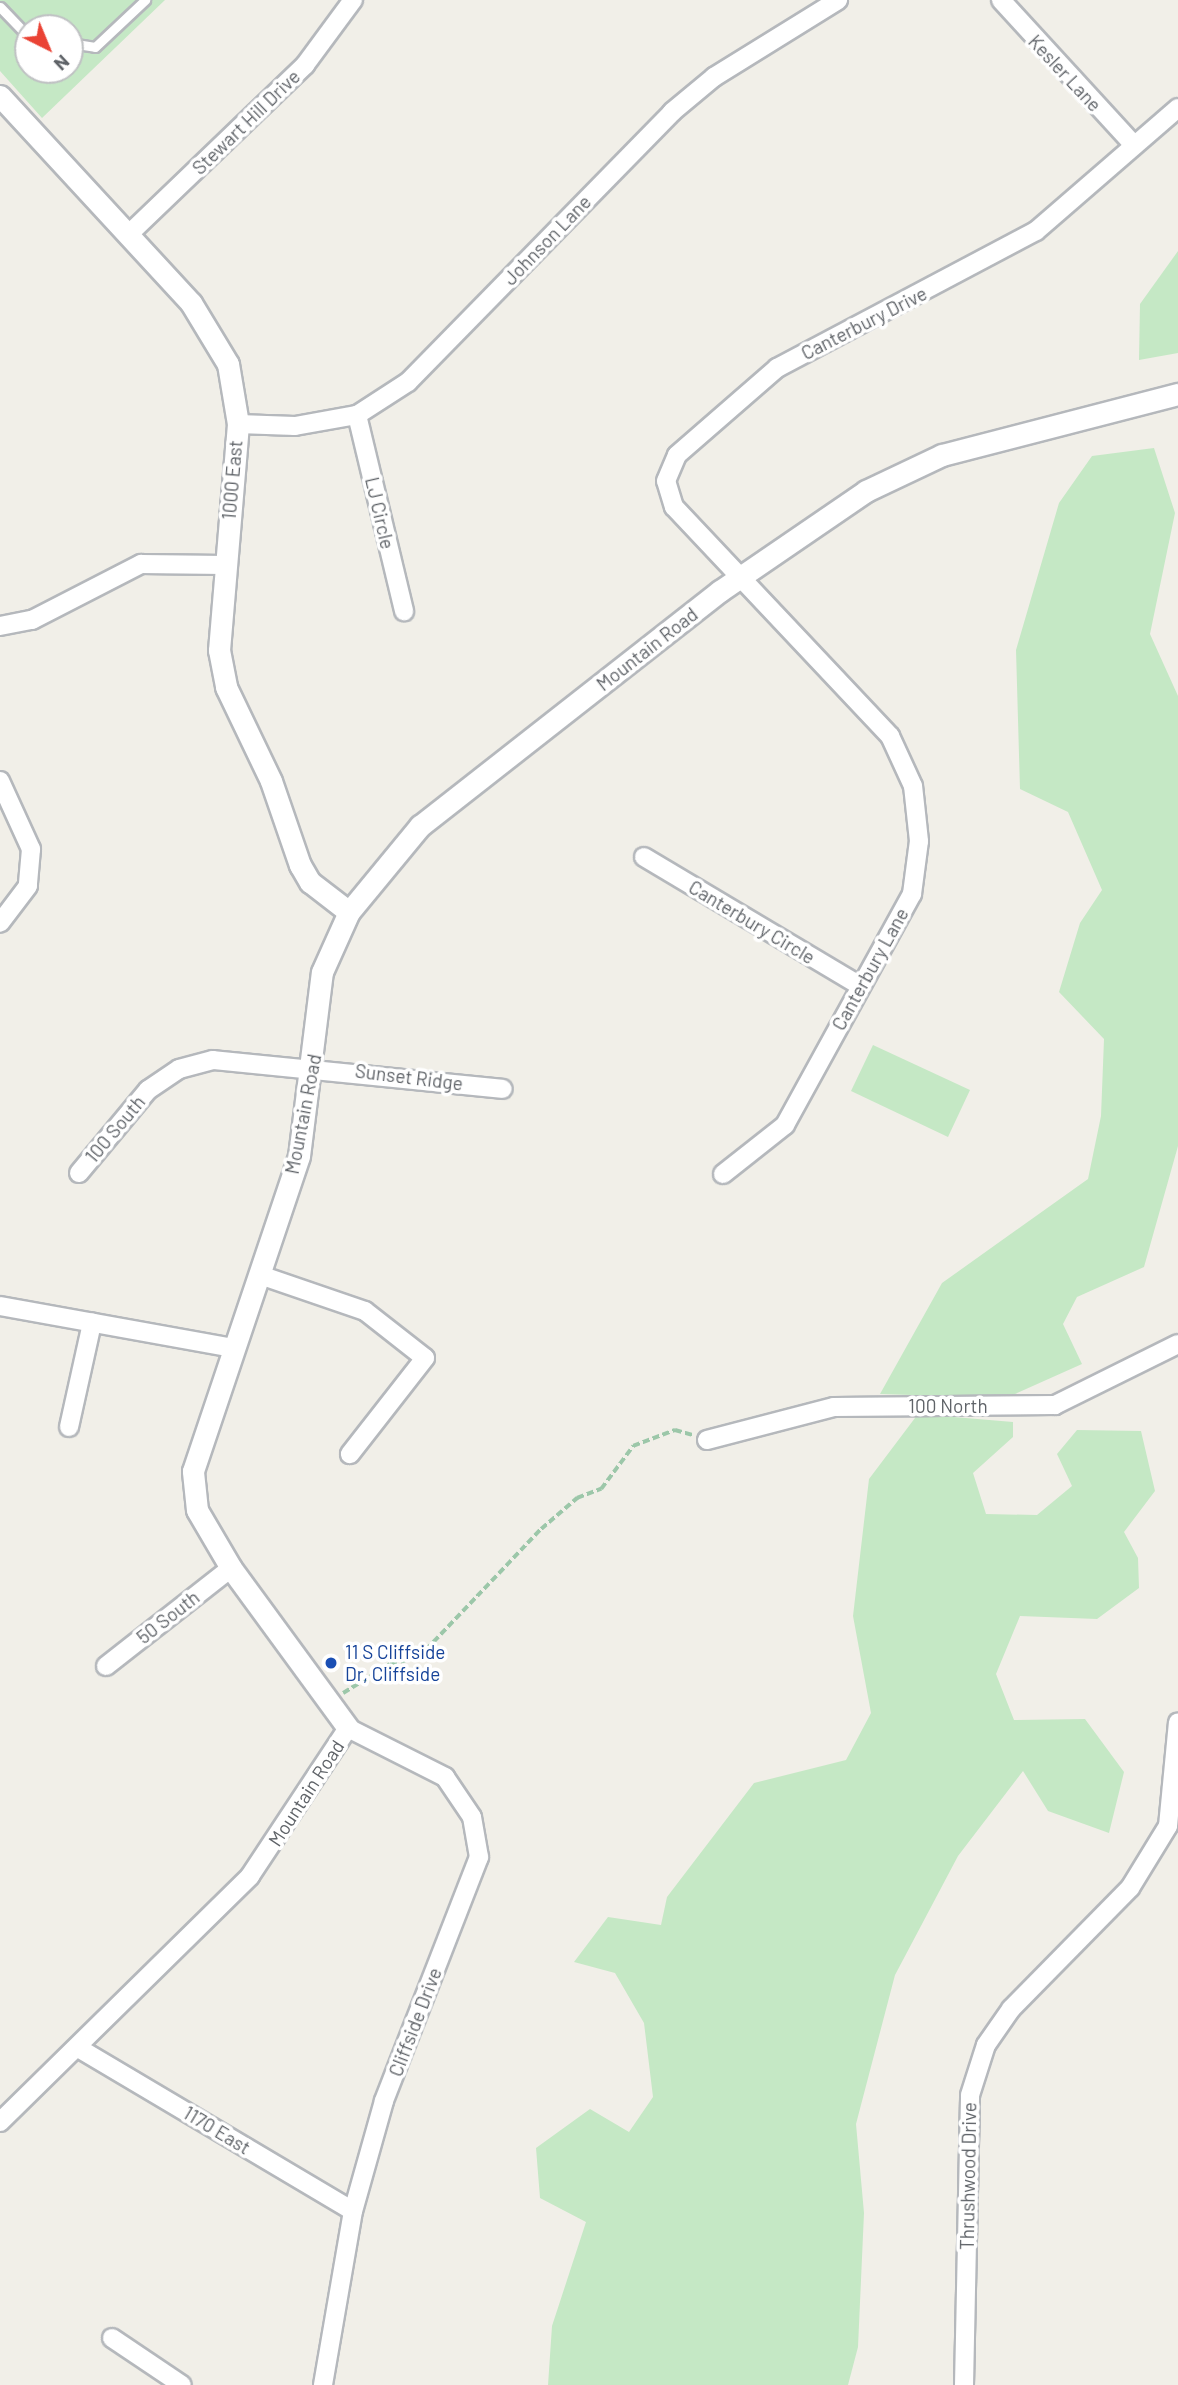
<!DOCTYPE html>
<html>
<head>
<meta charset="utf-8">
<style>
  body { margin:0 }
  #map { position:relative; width:1178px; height:2385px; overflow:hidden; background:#f1efe8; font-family:Barlow,sans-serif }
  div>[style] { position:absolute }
  .green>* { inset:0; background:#c5e8c5 }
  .path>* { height:3.5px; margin-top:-1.75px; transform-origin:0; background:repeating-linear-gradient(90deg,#9cc7a9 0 7px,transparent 0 10.5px) }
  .roads { filter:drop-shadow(2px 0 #b5b8bc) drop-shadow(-2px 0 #b5b8bc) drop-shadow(0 2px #b5b8bc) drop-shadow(0 -2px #b5b8bc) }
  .service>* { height:9px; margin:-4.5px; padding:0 4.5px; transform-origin:4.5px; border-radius:4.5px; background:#fff }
  .minor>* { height:18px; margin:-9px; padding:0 9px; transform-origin:9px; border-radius:9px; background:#fff }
  .tertiary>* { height:21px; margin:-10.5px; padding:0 10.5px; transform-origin:10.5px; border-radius:10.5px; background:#fff }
  .dots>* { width:19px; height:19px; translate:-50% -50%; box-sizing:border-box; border:4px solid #fff; border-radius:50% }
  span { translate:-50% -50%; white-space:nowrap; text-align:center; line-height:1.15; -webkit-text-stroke:7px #fff; paint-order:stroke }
  .street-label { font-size:19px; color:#5f6368 }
  .transit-label { font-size:19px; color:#164399 }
  .left { translate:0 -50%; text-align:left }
  .north { position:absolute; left:14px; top:14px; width:70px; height:70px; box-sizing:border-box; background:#fff; border:2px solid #bfc1c3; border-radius:50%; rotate:137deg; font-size:19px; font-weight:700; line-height:28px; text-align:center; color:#5f6368 }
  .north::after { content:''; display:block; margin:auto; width:24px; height:32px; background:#ea4335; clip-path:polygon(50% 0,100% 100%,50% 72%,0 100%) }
</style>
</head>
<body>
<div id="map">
  <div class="green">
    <div style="clip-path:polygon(evenodd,0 0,165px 0,42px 118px,0 71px,0 0,28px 28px,70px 28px,70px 70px,28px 70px,28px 28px)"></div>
    <div style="clip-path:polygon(1178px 251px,1178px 353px,1139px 360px,1140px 304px)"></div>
    <div style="clip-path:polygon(1154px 448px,1175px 513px,1150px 634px,1178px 696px,1178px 1146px,1144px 1267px,1077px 1297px,1063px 1324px,1082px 1364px,1006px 1398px,880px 1394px,942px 1283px,1088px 1179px,1101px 1116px,1104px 1039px,1059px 992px,1080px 923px,1102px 890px,1068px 812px,1020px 789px,1016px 650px,1059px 503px,1092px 456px)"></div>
    <div style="clip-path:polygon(873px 1045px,970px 1090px,948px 1137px,851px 1091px)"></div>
    <div style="clip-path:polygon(918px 1414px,1013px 1422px,1013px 1437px,973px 1473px,986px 1514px,1037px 1515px,1072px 1486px,1057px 1454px,1077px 1430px,1141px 1431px,1155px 1491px,1124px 1532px,1138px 1558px,1139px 1588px,1097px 1619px,1020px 1616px,996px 1674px,1014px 1720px,1085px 1719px,1124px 1772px,1109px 1833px,1048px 1811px,1023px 1771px,958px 1856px,895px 1975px,856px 2124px,864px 2213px,858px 2347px,848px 2385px,548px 2385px,552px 2326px,586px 2222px,540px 2198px,536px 2148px,590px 2109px,629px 2132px,653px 2097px,644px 2023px,615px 1973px,574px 1962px,608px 1917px,661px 1925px,667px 1897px,754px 1783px,846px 1760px,871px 1713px,853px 1616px,869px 1479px)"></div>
  </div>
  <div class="path">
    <div style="left:343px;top:1693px;width:55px;rotate:-31.7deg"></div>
    <div style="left:390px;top:1664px;width:30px;rotate:-14deg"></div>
    <div style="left:419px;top:1657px;width:177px;rotate:-46.4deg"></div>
    <div style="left:541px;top:1529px;width:48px;rotate:-40.7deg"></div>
    <div style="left:577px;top:1498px;width:26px;rotate:-21deg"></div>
    <div style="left:601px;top:1489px;width:54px;rotate:-53.3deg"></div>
    <div style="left:633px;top:1446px;width:45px;rotate:-20.9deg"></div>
    <div style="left:675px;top:1430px;width:18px;rotate:16deg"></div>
  </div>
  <div class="roads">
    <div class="service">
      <div style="left:0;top:7px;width:40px;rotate:46deg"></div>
      <div style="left:70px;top:43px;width:25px;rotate:9deg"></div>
      <div style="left:95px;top:47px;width:69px;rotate:-43.2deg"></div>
    </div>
    <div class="minor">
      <div style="left:1001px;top:0;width:194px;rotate:47.5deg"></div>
      <div style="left:129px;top:234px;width:244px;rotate:-43.8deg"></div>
      <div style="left:305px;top:65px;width:81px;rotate:-53.6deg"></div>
      <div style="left:357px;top:415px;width:202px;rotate:76.5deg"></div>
      <div style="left:238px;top:424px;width:57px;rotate:2deg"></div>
      <div style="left:295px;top:426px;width:63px;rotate:-10.1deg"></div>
      <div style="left:357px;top:415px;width:61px;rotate:-32.9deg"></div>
      <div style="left:408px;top:382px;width:378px;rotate:-45.6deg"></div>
      <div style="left:672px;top:112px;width:55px;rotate:-39.8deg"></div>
      <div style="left:714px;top:77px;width:146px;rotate:-31.8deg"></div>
      <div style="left:0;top:626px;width:33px;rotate:-11deg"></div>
      <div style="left:32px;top:620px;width:123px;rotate:-27.2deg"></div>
      <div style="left:141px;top:564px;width:84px;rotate:0.7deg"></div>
      <div style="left:0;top:781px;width:75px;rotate:65.5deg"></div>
      <div style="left:31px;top:849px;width:37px;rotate:95deg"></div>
      <div style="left:28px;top:886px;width:46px;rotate:127.1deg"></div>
      <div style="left:644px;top:857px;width:252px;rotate:30.8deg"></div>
      <div style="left:79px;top:1173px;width:108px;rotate:-50.3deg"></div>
      <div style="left:148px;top:1090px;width:37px;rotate:-34deg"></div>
      <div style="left:179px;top:1069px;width:35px;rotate:-15deg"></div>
      <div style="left:213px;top:1060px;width:291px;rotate:5.7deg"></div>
      <div style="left:723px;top:1174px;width:79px;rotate:-38.3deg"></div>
      <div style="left:785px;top:1125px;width:264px;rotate:-61.2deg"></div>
      <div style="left:912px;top:894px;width:53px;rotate:-82.5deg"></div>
      <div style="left:919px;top:841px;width:55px;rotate:-96.2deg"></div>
      <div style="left:913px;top:786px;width:55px;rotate:-114.7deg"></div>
      <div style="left:890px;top:736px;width:315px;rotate:-133.3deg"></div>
      <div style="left:674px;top:507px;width:27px;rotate:-107deg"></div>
      <div style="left:666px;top:481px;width:28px;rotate:-67deg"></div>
      <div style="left:677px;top:455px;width:133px;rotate:-41deg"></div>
      <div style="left:777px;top:368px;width:293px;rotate:-27.9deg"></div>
      <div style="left:1036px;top:231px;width:188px;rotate:-40.9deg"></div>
      <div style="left:260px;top:1275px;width:111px;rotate:18.9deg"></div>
      <div style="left:365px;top:1311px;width:76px;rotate:38.1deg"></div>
      <div style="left:425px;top:1358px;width:122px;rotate:128deg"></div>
      <div style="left:0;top:1306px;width:237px;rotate:10.2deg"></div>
      <div style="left:69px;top:1427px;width:107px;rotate:-77.5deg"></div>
      <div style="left:707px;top:1440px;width:131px;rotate:-14.6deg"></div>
      <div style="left:834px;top:1407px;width:221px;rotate:-0.5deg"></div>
      <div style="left:1055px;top:1405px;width:137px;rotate:-26.4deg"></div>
      <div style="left:106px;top:1666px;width:159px;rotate:-38.1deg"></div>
      <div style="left:80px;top:2049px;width:317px;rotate:30.7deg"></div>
      <div style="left:0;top:2122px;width:351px;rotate:-44.5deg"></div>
      <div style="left:250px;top:1876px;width:178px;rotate:-56.5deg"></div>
      <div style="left:348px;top:1728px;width:109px;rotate:26.8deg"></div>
      <div style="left:445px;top:1777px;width:48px;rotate:56deg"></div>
      <div style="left:472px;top:1817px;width:41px;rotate:80.1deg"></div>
      <div style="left:479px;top:1857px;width:262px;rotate:111.3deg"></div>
      <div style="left:384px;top:2101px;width:114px;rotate:105.7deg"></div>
      <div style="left:353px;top:2211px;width:177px;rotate:99.8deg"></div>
      <div style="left:112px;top:2338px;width:84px;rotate:33.9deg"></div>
      <div style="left:964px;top:2385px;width:290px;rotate:-88.8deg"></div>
      <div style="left:970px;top:2095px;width:52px;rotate:-72.3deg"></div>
      <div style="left:986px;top:2045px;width:44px;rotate:-55.2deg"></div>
      <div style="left:1011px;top:2009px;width:170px;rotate:-45.5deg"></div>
      <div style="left:1130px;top:1888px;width:73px;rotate:-58.5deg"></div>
      <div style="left:1168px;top:1826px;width:104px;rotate:-84.5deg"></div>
    </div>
    <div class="tertiary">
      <div style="left:0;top:96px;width:282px;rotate:47.3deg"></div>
      <div style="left:191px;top:303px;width:71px;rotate:58.8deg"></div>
      <div style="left:228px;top:364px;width:61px;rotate:80.5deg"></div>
      <div style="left:238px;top:424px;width:227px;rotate:94.8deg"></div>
      <div style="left:219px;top:650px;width:38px;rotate:79deg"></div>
      <div style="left:226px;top:687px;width:104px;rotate:64.4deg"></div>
      <div style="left:271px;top:781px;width:89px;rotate:71deg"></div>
      <div style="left:300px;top:865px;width:20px;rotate:60deg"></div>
      <div style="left:310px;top:882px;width:49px;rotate:37.6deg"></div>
      <div style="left:348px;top:1728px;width:198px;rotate:-126.2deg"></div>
      <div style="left:231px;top:1568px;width:67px;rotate:-120.4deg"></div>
      <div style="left:197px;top:1510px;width:39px;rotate:-96deg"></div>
      <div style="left:193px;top:1471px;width:332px;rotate:-71.4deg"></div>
      <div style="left:299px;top:1156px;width:185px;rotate:-82.9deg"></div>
      <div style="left:322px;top:972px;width:66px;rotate:-65.8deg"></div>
      <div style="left:349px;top:912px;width:112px;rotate:-50.5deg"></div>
      <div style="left:420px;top:826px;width:381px;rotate:-38.1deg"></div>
      <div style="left:720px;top:591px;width:177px;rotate:-34.4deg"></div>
      <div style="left:866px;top:491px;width:84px;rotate:-25.3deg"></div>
      <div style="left:942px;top:455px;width:244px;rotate:-14.5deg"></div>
    </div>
  </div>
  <div class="dots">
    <div style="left:331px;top:1663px;background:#1a4fb4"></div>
  </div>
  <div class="street-label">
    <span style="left:1065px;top:73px;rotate:47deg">Kesler Lane</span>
    <span style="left:246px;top:122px;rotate:-44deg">Stewart Hill Drive</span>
    <span style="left:547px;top:240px;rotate:-46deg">Johnson Lane</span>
    <span style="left:864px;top:323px;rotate:-27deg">Canterbury Drive</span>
    <span style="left:232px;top:480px;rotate:-85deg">1000 East</span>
    <span style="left:380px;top:513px;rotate:77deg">LJ Circle</span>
    <span style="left:647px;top:649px;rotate:-38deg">Mountain Road</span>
    <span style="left:752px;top:922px;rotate:31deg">Canterbury Circle</span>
    <span style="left:870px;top:969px;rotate:-61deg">Canterbury Lane</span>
    <span style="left:409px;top:1077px;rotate:7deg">Sunset Ridge</span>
    <span style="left:303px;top:1114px;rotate:-79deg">Mountain Road</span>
    <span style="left:115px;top:1129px;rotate:-50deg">100 South</span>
    <span style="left:948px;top:1406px">100 North</span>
    <span style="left:168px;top:1617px;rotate:-38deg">50 South</span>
    <span style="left:306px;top:1793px;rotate:-57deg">Mountain Road</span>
    <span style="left:415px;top:2022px;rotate:-69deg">Cliffside Drive</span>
    <span style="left:217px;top:2130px;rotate:31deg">1170 East</span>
    <span style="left:968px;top:2176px;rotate:-89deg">Thrushwood Drive</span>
  </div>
  <div class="transit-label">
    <span class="left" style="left:345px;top:1663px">11 S Cliffside<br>Dr, Cliffside</span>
  </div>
  <div class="north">N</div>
</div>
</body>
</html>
